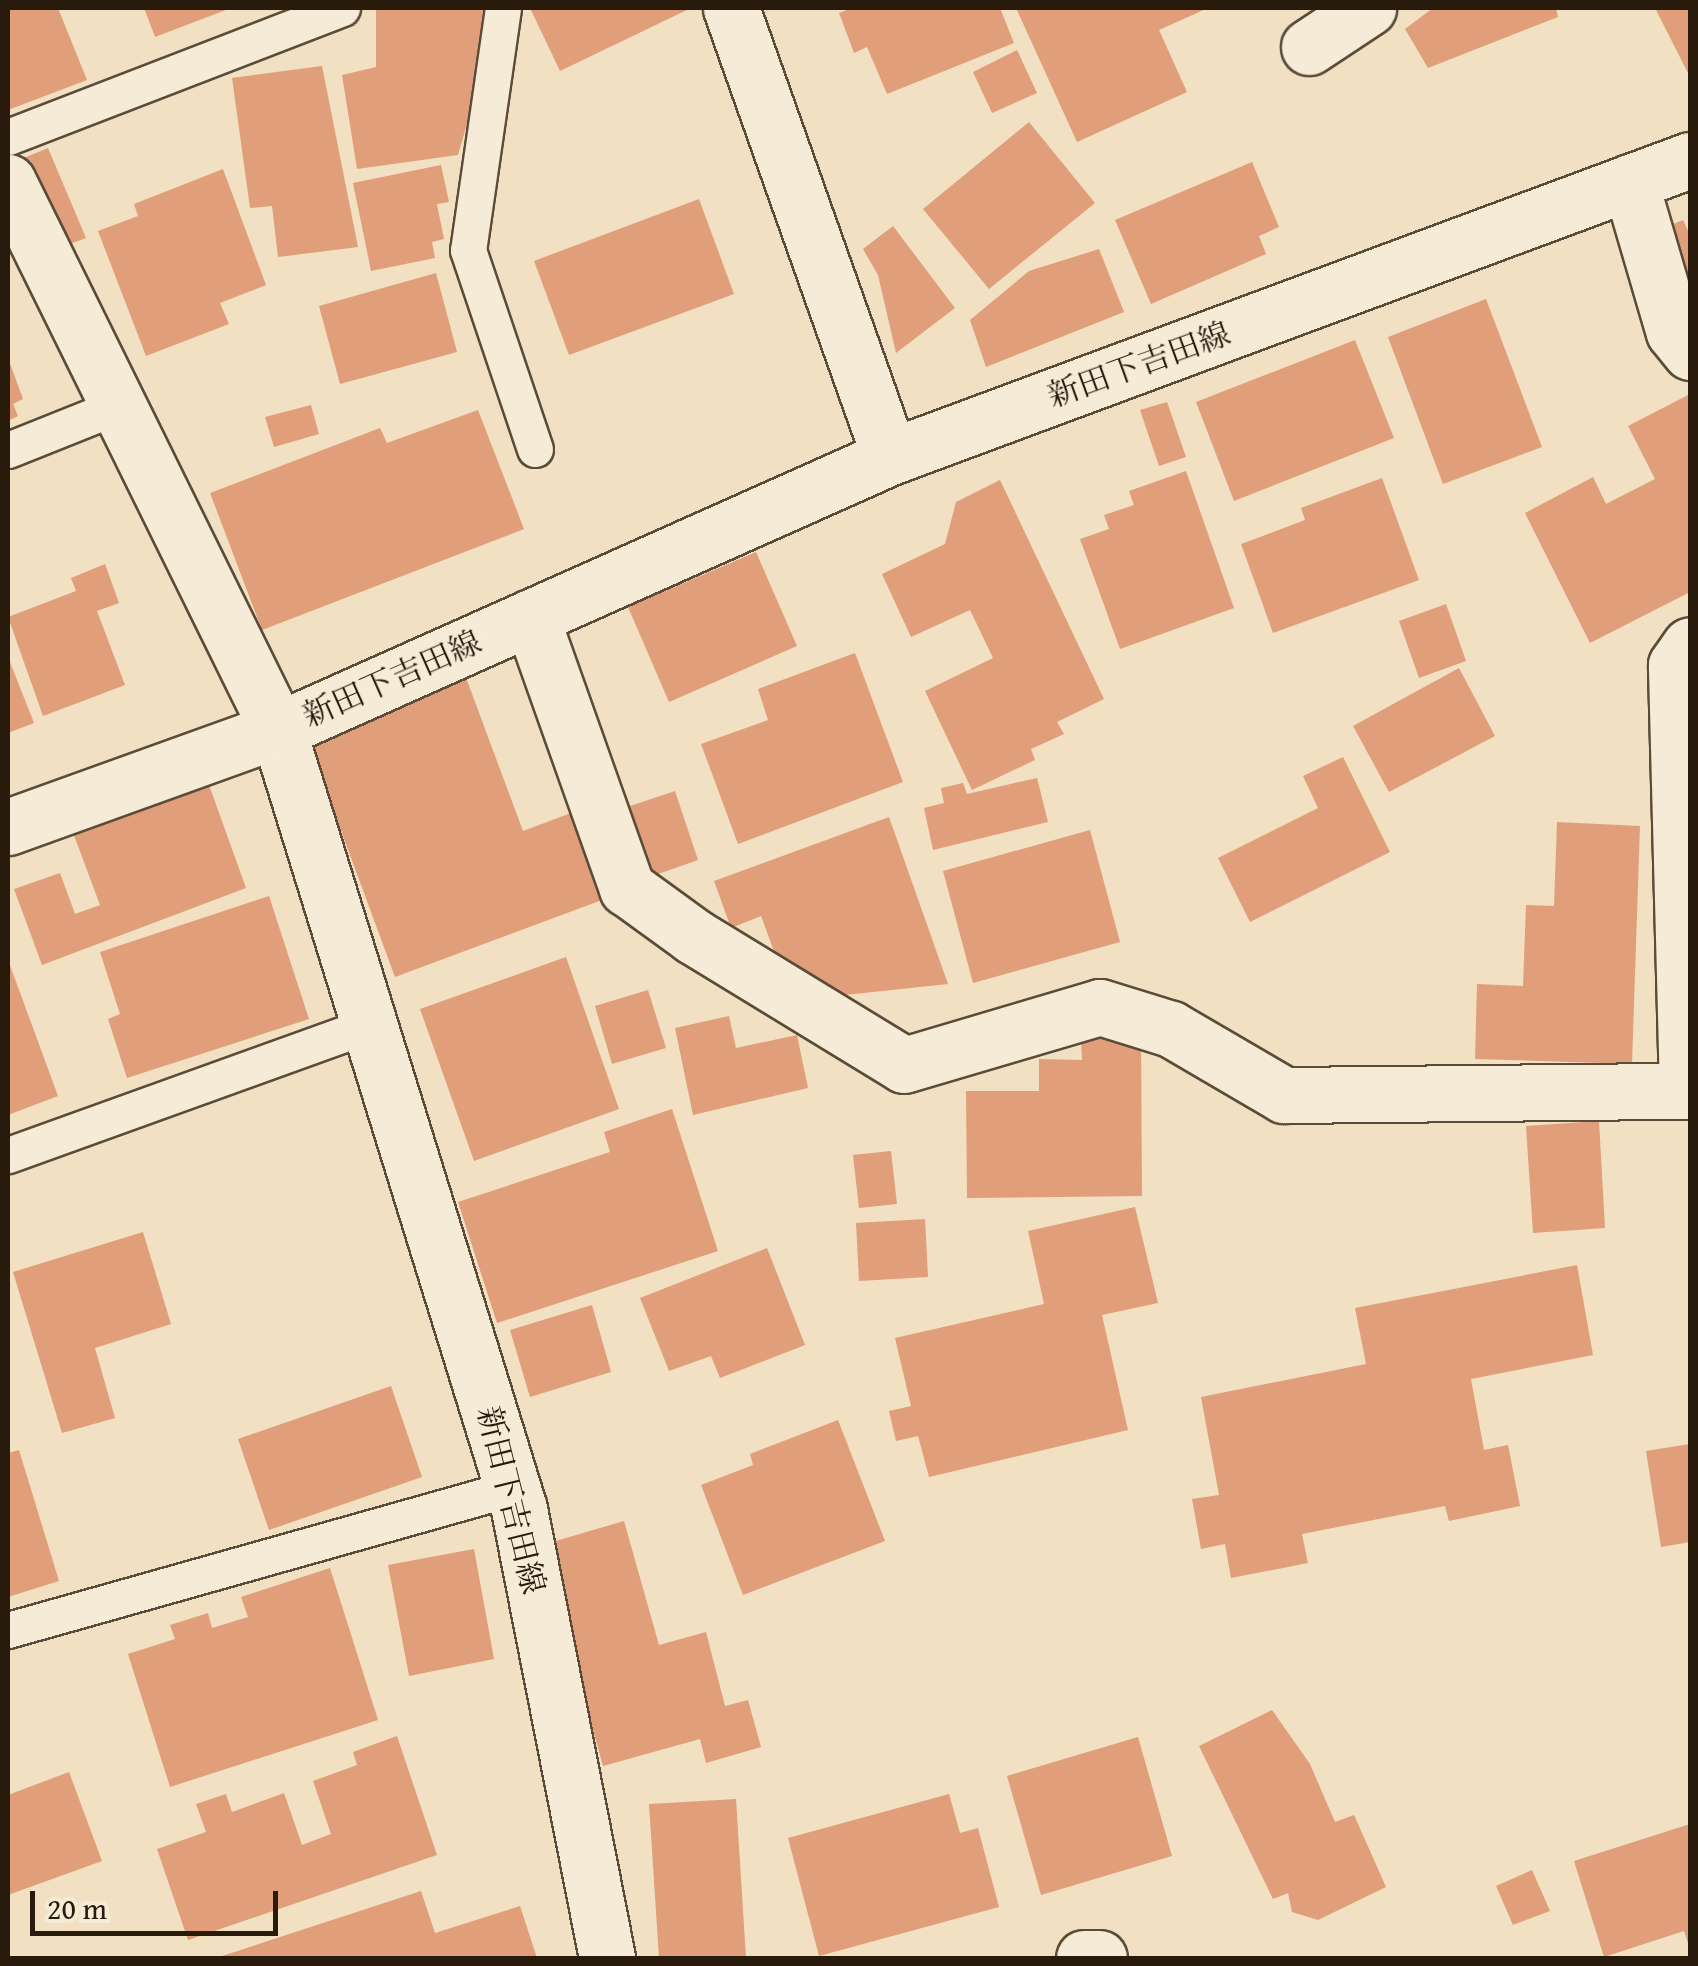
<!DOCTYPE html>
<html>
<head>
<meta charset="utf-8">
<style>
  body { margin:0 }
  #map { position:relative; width:1698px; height:1966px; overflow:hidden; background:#f1e0c1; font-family:"Gentium Book Plus","Noto Serif JP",serif }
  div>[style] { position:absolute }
  .building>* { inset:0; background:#e09e7b }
  .roads { filter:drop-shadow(2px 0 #5a4c39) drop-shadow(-2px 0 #5a4c39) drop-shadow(0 2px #5a4c39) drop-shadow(0 -2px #5a4c39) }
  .service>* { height:35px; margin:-17.5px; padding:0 17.5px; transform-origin:17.5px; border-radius:17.5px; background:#f6ebd7 }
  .minor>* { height:55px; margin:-27.5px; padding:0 27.5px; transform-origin:27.5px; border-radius:27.5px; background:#f6ebd7 }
  .secondary>* { height:55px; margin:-27.5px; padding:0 27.5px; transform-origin:27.5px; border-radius:27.5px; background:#f6ebd7 }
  span { translate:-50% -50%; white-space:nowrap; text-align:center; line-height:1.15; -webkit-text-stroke:8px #f6ebd7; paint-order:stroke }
  .street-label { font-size:32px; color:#281b0c }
  .frame { position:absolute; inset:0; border:10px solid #281b0c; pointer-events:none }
  .scale { position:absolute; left:30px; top:1891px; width:248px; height:45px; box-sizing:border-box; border:5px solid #281b0c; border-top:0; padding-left:12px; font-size:30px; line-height:35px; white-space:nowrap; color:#281b0c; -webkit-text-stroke:8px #f6ebd7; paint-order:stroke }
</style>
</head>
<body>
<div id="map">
  <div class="building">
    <div style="clip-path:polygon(8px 8px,58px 8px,87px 80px,8px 110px)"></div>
    <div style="clip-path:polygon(144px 8px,231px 8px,155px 37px)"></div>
    <div style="clip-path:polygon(376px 8px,487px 8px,484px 65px,458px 155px,357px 169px,342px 75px,376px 67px)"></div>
    <div style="clip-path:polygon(530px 8px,691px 8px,560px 71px)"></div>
    <div style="clip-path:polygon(852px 8px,1000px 8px,1014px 43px,887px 94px,867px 47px,854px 53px,839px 13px)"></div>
    <div style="clip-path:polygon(1016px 8px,1208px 8px,1159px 30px,1187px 92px,1077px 142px)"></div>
    <div style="clip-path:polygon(1433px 8px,1556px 8px,1558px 17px,1428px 68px,1405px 29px)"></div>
    <div style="clip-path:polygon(1655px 8px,1690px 8px,1690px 77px)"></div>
    <div style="clip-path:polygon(1017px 50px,1037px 93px,992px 113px,973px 72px)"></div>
    <div style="clip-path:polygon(322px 66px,358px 247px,278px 257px,272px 206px,250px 208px,232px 78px)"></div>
    <div style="clip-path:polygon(1029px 122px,1095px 203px,989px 289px,923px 209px)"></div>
    <div style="clip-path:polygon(48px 148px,86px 238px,56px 249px,19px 160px)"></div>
    <div style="clip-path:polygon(1252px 162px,1279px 227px,1259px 236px,1266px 254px,1151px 304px,1115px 220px)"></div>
    <div style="clip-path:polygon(441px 165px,449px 202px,437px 204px,444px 239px,432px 242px,435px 258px,371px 271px,353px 183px)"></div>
    <div style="clip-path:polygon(223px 169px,266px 285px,220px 303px,229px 324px,146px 356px,98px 231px,138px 216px,134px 204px)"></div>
    <div style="clip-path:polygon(699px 199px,734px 294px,569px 355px,534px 261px)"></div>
    <div style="clip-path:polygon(1683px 220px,1690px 235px,1690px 281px,1664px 228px)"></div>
    <div style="clip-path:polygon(893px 226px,955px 308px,896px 353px,878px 275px,863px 249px)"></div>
    <div style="clip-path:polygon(1099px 249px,1124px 312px,986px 367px,970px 320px,1029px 271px)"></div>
    <div style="clip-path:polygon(436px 273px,457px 352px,340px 384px,319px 306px)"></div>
    <div style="clip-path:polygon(1486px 299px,1542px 447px,1443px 484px,1388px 337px)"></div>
    <div style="clip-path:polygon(1355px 340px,1394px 438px,1234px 501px,1196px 402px)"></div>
    <div style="clip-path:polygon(8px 358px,23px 399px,13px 404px,18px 416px,8px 421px)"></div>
    <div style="clip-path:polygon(1690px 394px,1690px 592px,1590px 643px,1525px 513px,1593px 477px,1606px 504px,1655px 479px,1628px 426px)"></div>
    <div style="clip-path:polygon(1167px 402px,1186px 457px,1159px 466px,1140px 410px)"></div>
    <div style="clip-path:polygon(311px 405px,319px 434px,274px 447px,265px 417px)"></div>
    <div style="clip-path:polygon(478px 410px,524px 529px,262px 630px,210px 493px,380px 428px,387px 443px)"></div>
    <div style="clip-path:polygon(1186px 471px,1234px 608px,1120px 649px,1080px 539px,1109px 529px,1104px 515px,1134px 505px,1129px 491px)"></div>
    <div style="clip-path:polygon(1382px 478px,1419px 580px,1273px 633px,1241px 544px,1305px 520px,1301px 508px)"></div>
    <div style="clip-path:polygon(1000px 480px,1104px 699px,1057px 722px,1064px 734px,1031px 749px,1035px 760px,972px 790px,925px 691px,993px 658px,970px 610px,911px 637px,882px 574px,945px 544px,956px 502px)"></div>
    <div style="clip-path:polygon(756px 552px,797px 646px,669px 702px,628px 607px)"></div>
    <div style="clip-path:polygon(105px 564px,119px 603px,97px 611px,125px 685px,43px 716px,8px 617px,76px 591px,71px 578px)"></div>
    <div style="clip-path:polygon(1446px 604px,1466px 661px,1419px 678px,1399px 621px)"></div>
    <div style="clip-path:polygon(855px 653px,903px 782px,738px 844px,701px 744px,768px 720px,758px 689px)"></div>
    <div style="clip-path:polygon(8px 657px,34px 723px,8px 733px)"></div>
    <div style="clip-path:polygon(1459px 668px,1495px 736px,1389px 792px,1353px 726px)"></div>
    <div style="clip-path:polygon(465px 675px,523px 831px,571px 813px,602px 900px,395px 977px,309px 744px)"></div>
    <div style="clip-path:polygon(1343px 757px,1390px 852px,1250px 922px,1218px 858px,1318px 808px,1303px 776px)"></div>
    <div style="clip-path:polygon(204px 771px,246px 888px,42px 965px,14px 889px,60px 873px,75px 914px,100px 905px,69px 822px)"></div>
    <div style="clip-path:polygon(1037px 778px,1048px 822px,933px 850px,924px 808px,944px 803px,941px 788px,963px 783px,967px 794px)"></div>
    <div style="clip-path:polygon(675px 791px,698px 860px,641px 880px,618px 810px)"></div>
    <div style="clip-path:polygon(889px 817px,948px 984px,845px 995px,778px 962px,761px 916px,731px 928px,714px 881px)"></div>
    <div style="clip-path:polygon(1557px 822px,1640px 826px,1632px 1064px,1475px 1059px,1477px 984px,1523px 986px,1526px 905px,1554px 906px)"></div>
    <div style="clip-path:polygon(1090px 830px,1120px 942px,973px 983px,943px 871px)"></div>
    <div style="clip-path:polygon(269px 896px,309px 1019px,127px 1078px,108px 1019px,120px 1014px,100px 952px)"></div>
    <div style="clip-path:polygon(566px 957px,619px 1109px,474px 1161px,420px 1009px)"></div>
    <div style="clip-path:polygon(8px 960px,58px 1096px,8px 1115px)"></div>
    <div style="clip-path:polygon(648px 990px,666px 1048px,612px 1064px,595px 1006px)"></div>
    <div style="clip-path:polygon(729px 1016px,736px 1048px,797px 1035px,808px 1088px,693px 1115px,675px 1028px)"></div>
    <div style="clip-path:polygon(1081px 1037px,1141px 1037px,1142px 1196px,967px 1198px,966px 1091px,1039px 1091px,1039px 1059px,1082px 1060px)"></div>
    <div style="clip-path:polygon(672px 1109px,718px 1251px,497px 1323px,458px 1202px,610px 1152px,604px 1132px)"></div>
    <div style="clip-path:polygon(1599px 1121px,1605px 1228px,1533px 1233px,1526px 1126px)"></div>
    <div style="clip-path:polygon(891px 1151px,897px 1204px,859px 1208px,853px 1155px)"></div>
    <div style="clip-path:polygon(1135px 1207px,1158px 1303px,1102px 1315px,1128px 1430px,929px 1477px,918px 1436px,896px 1441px,889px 1411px,911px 1406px,895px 1338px,1044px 1304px,1028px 1231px)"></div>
    <div style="clip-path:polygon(925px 1219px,928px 1277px,859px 1281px,856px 1223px)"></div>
    <div style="clip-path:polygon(143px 1232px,171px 1324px,95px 1348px,115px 1418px,62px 1433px,13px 1272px)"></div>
    <div style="clip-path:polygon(767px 1248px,805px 1345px,720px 1378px,711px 1356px,669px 1371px,640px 1298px)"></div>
    <div style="clip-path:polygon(1577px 1265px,1593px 1355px,1471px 1379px,1484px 1450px,1508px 1445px,1520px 1506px,1449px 1521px,1445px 1506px,1302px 1534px,1308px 1563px,1231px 1578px,1225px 1544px,1201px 1549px,1192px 1499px,1219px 1495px,1201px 1397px,1366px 1364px,1355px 1308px)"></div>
    <div style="clip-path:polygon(592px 1305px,611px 1372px,530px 1397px,510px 1330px)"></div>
    <div style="clip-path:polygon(391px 1386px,422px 1477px,269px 1530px,238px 1439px)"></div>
    <div style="clip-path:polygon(838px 1420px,885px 1541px,743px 1595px,701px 1485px,753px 1465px,750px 1454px)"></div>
    <div style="clip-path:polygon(1690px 1444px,1690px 1542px,1661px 1547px,1646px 1451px)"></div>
    <div style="clip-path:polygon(19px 1450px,59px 1581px,8px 1597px,8px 1453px)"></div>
    <div style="clip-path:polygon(624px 1521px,659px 1645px,706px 1632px,725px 1706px,748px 1700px,761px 1747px,706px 1763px,700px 1739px,603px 1766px,542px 1545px)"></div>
    <div style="clip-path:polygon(474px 1549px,494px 1659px,409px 1676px,388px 1565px)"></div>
    <div style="clip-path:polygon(330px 1568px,378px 1720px,170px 1787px,128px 1654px,175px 1639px,170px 1625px,208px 1613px,212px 1628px,248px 1617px,241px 1597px)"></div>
    <div style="clip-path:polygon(1272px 1710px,1310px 1764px,1335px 1822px,1354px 1815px,1386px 1887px,1318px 1920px,1292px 1912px,1288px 1893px,1273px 1899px,1199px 1746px)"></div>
    <div style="clip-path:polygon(397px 1736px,437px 1855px,188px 1940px,157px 1849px,206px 1832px,196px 1804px,226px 1794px,232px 1812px,284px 1793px,302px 1845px,331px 1834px,313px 1781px,357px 1765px,353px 1752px)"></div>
    <div style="clip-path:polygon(1138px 1737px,1172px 1856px,1041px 1895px,1007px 1776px)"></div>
    <div style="clip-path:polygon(69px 1772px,102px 1861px,8px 1895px,8px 1795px)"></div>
    <div style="clip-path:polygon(949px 1794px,960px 1833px,978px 1828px,999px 1907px,819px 1956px,788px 1838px)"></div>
    <div style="clip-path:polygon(736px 1799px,746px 1958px,659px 1958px,649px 1804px)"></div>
    <div style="clip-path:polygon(1690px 1824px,1690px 1949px,1684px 1931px,1604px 1957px,1574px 1861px)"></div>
    <div style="clip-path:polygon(1532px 1870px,1550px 1911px,1513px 1925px,1496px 1886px)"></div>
    <div style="clip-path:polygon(421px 1891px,435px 1933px,520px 1906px,537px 1958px,216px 1958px)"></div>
  </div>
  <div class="roads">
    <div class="service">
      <div style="left:503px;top:8px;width:245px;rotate:98.2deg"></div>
      <div style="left:468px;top:250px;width:210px;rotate:71.4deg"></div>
      <div style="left:8px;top:137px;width:358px;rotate:-21.1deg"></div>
      <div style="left:8px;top:450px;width:118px;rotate:-21.8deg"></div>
      <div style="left:8px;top:1155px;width:385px;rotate:-19.8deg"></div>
      <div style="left:8px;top:1630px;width:524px;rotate:-15.73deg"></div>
    </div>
    <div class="minor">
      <div style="left:731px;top:8px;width:476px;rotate:70.5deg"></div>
      <div style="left:1309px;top:47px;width:71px;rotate:-33.5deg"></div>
      <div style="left:8px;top:182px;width:611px;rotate:63.77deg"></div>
      <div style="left:1630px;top:182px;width:156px;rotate:73.7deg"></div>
      <div style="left:1674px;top:332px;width:26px;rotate:51deg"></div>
      <div style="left:531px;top:617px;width:288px;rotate:70.5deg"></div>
      <div style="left:627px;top:888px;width:82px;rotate:36deg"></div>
      <div style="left:693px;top:936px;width:247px;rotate:31.4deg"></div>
      <div style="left:904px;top:1065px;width:204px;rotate:-16.5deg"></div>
      <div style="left:1100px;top:1007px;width:74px;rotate:17.2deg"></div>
      <div style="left:1171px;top:1029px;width:131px;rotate:30.3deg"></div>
      <div style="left:1284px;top:1095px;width:406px;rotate:-0.6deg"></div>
      <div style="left:1687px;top:1090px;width:425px;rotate:-91.5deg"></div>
      <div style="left:1676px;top:665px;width:24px;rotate:-55deg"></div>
      <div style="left:1084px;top:1958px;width:15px"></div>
    </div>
    <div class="secondary">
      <div style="left:278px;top:730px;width:815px;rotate:72.81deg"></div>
      <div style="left:519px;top:1509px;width:458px;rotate:78.9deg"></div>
      <div style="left:8px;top:827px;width:287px;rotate:-19.8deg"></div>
      <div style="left:278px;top:730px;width:670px;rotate:-24.04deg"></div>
      <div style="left:890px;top:457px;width:853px;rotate:-20.37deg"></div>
    </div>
  </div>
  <div class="street-label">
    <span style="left:1139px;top:365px;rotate:-20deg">新田下吉田線</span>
    <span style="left:392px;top:679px;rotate:-24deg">新田下吉田線</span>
    <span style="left:511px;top:1500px;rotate:76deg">新田下吉田線</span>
  </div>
  <div class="frame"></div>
  <div class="scale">20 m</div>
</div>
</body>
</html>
